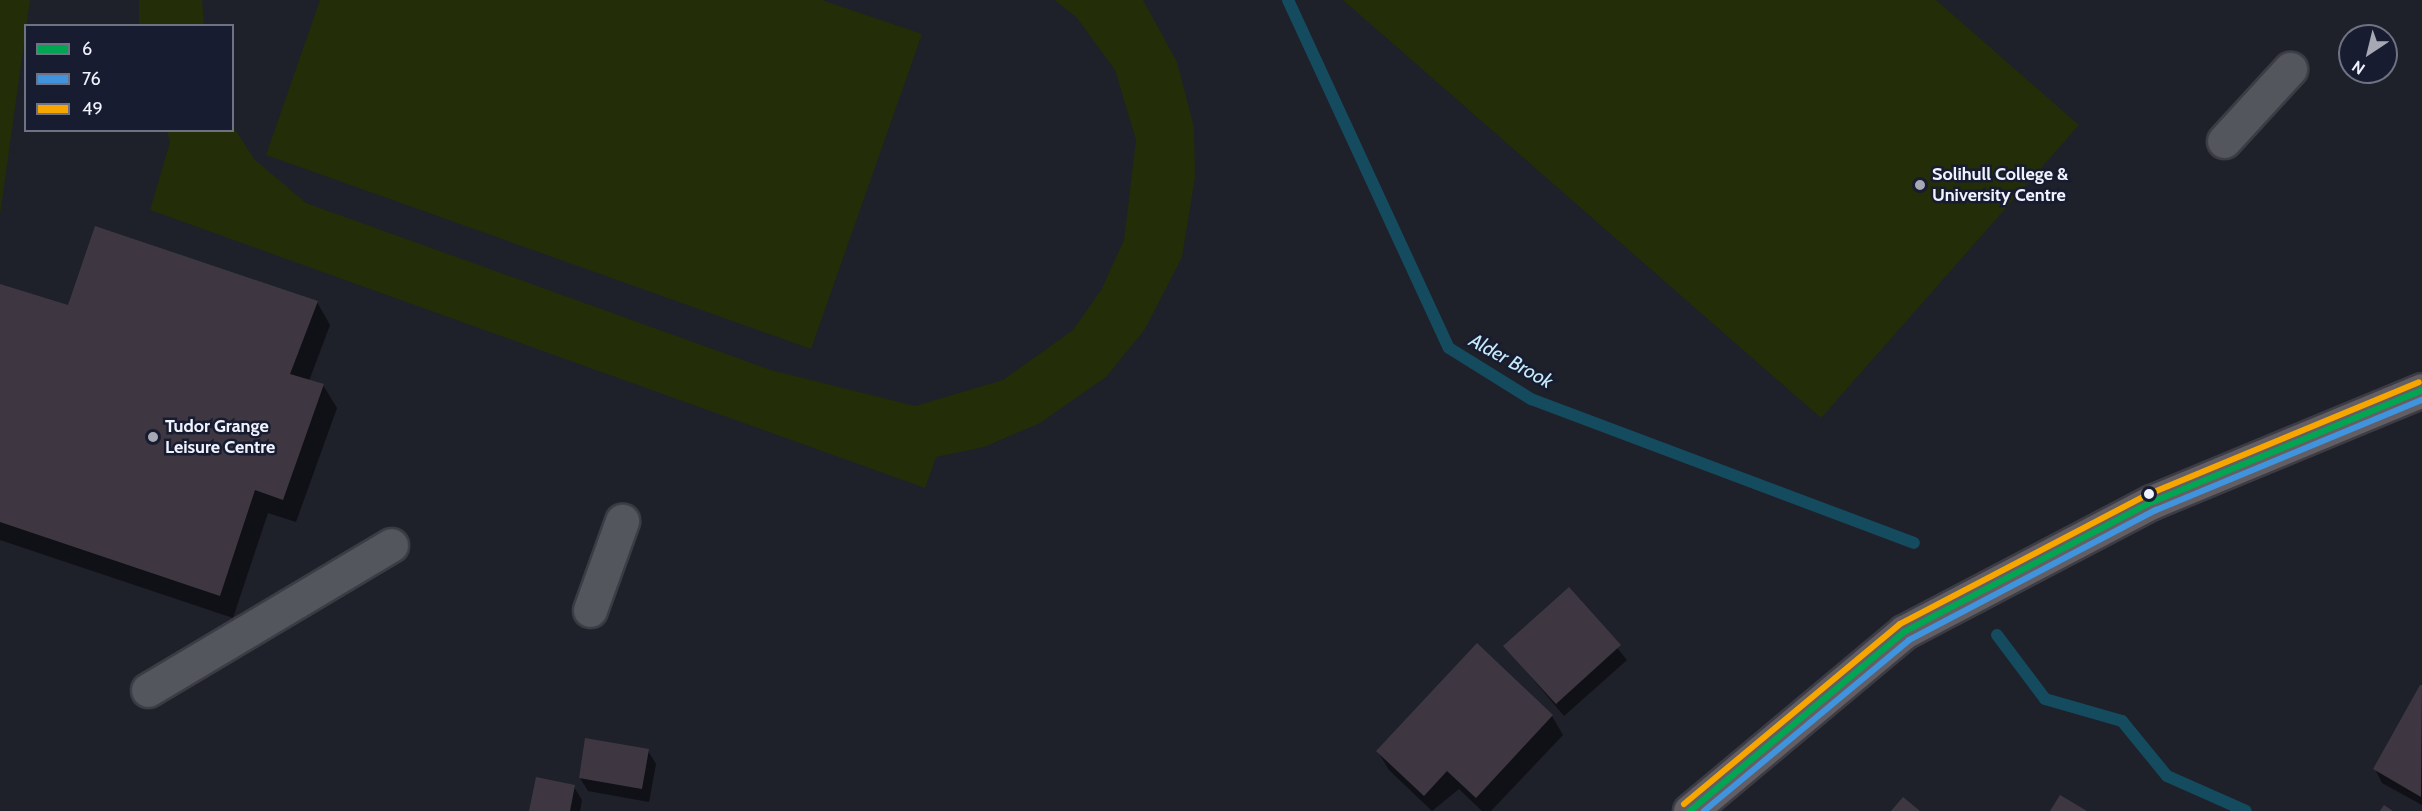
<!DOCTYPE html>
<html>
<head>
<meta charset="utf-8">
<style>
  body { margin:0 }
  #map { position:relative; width:2422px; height:811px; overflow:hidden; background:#1e202a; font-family:Cabin,sans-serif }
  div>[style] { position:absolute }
  .green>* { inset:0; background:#232d08 }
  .shadow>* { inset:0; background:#0007 }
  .stream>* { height:12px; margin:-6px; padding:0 6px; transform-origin:6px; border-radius:6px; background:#154b5e }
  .building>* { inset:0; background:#3e3742 }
  .roads { filter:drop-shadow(2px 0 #3c3c45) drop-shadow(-2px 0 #3c3c45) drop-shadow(0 2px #3c3c45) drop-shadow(0 -2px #3c3c45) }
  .minor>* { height:33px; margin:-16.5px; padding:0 16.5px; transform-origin:16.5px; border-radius:16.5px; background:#54565e }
  .major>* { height:33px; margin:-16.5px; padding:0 16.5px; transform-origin:16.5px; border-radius:16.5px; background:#635e63 }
  .bus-1>* { height:6px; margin:-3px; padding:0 3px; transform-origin:3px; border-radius:3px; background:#00a651 }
  .bus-2>* { height:6px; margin:-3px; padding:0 3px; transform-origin:3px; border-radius:3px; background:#4094de }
  .bus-3>* { height:6px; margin:-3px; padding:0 3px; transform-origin:3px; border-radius:3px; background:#f7a600 }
  .dots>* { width:16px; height:16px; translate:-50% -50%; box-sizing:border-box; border:3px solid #181c30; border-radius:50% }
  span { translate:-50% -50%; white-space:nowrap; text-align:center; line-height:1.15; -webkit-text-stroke:5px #181c30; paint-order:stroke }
  .poi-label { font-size:18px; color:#f0f2fe; font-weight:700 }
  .left { translate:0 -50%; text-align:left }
  .water-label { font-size:20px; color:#c5ebfb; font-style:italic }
  .legend { position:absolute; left:24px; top:24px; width:210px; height:108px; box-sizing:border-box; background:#181c30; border:2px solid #6e7282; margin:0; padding:8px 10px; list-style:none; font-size:18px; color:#f0f2fe }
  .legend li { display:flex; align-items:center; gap:12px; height:30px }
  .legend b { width:30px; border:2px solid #6e7282 }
  .north { position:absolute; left:2338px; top:24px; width:60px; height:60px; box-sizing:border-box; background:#181c30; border:2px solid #6e7282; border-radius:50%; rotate:215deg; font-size:16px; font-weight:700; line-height:24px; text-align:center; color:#f0f2fe }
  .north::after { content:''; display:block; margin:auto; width:21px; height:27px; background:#a6a8b4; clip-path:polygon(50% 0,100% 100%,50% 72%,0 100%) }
</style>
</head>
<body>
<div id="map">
  <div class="green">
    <div style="clip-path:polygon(0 0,30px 0,0 215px)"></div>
    <div style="clip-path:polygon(139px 0,202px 0,204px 25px,139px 25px)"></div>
    <div style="clip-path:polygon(320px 0,822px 0,922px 34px,811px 349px,266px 155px)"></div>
    <div style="clip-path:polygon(1055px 0,1143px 0,1177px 62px,1194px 127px,1195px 177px,1182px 257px,1145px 329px,1106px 377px,1040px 423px,984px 447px,936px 457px,925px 488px,150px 210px,170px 142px,167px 131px,232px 130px,233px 126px,254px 159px,306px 203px,771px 370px,915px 406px,1003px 380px,1073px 330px,1101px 290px,1124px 240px,1136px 140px,1115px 70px,1077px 18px)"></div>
    <div style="clip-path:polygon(1343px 0,1936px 0,2079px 125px,1821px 418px)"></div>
  </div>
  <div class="shadow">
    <div style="clip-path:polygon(0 285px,69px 306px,317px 302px,330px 325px,309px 381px,323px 385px,337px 408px,296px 522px,268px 513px,233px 618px,0 540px)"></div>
    <div style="clip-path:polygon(1569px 589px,1627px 660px,1564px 716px,1505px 646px)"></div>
    <div style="clip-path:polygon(2421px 687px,2422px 687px,2422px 805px,2382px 783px,2375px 769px)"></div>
    <div style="clip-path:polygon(1552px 716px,1563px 735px,1491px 811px,1482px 811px,1459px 789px,1432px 811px,1389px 770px,1378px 752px)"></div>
    <div style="clip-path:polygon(648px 751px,656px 764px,649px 802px,588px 791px,580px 778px)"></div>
    <div style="clip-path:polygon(574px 787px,582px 800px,580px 811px,530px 811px)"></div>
  </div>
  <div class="stream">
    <div style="left:1288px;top:0;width:383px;rotate:65.2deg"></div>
    <div style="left:1449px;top:348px;width:97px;rotate:31.9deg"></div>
    <div style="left:1531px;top:399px;width:409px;rotate:20.6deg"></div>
    <div style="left:1997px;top:635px;width:80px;rotate:53.1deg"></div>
    <div style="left:2045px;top:699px;width:80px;rotate:15.9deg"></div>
    <div style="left:2122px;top:721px;width:71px;rotate:50.7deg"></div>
    <div style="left:2167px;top:776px;width:86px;rotate:23.9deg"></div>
  </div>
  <div class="building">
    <div style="clip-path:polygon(95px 226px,318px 301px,290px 374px,324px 384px,283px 500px,255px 490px,220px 596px,0 522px,0 284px,68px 305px)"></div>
    <div style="clip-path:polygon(1569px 587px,1621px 645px,1556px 704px,1503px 646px)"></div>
    <div style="clip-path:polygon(1477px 643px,1553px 715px,1476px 798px,1447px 771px,1424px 796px,1376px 751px)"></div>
    <div style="clip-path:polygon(2420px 685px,2422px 685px,2421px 797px,2373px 769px)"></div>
    <div style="clip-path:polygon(585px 738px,649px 749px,642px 789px,579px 778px)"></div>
    <div style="clip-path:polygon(536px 777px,575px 785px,570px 811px,529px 811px)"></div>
    <div style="clip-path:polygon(2060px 795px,2087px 811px,2050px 811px)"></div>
    <div style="clip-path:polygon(1903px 797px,1920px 811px,1891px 811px)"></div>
    <div style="clip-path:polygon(2384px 805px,2393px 811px,2380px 811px)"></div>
  </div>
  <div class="roads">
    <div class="minor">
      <div style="left:2224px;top:141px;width:98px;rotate:-47.5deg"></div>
      <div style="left:590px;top:610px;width:95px;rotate:-70.2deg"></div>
      <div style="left:148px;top:690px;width:283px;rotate:-30.8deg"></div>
    </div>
    <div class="major">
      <div style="left:1690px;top:811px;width:279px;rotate:-39.9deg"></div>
      <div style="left:1904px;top:632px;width:280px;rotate:-27.7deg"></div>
      <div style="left:2152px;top:502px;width:292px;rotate:-22.5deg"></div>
    </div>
  </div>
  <div class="bus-1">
    <div style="left:1690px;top:811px;width:279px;rotate:-39.9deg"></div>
    <div style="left:1904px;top:632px;width:280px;rotate:-27.7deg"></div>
    <div style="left:2152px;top:502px;width:292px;rotate:-22.5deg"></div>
  </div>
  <div class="bus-2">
    <div style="left:1704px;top:811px;width:267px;rotate:-39.8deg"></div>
    <div style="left:1909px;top:640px;width:279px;rotate:-27.8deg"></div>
    <div style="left:2156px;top:510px;width:288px;rotate:-22.5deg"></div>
  </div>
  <div class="bus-3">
    <div style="left:1684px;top:804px;width:281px;rotate:-39.8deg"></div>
    <div style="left:1900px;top:624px;width:281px;rotate:-27.6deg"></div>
    <div style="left:2149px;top:494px;width:292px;rotate:-22.5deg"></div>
  </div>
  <div class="dots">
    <div style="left:1920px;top:185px;background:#a6a8b4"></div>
    <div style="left:153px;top:437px;background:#a6a8b4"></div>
    <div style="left:2149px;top:494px;background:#f0f2fe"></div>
  </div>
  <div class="poi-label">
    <span class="left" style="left:1932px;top:185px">Solihull College &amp;<br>University Centre</span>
    <span class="left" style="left:165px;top:437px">Tudor Grange<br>Leisure Centre</span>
  </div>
  <div class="water-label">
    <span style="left:1511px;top:361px;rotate:29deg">Alder Brook</span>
  </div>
  <ul class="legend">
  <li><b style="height:8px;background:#00a651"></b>6</li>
  <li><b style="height:8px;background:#4094de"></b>76</li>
  <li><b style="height:8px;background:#f7a600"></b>49</li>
  </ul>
  <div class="north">N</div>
</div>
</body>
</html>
